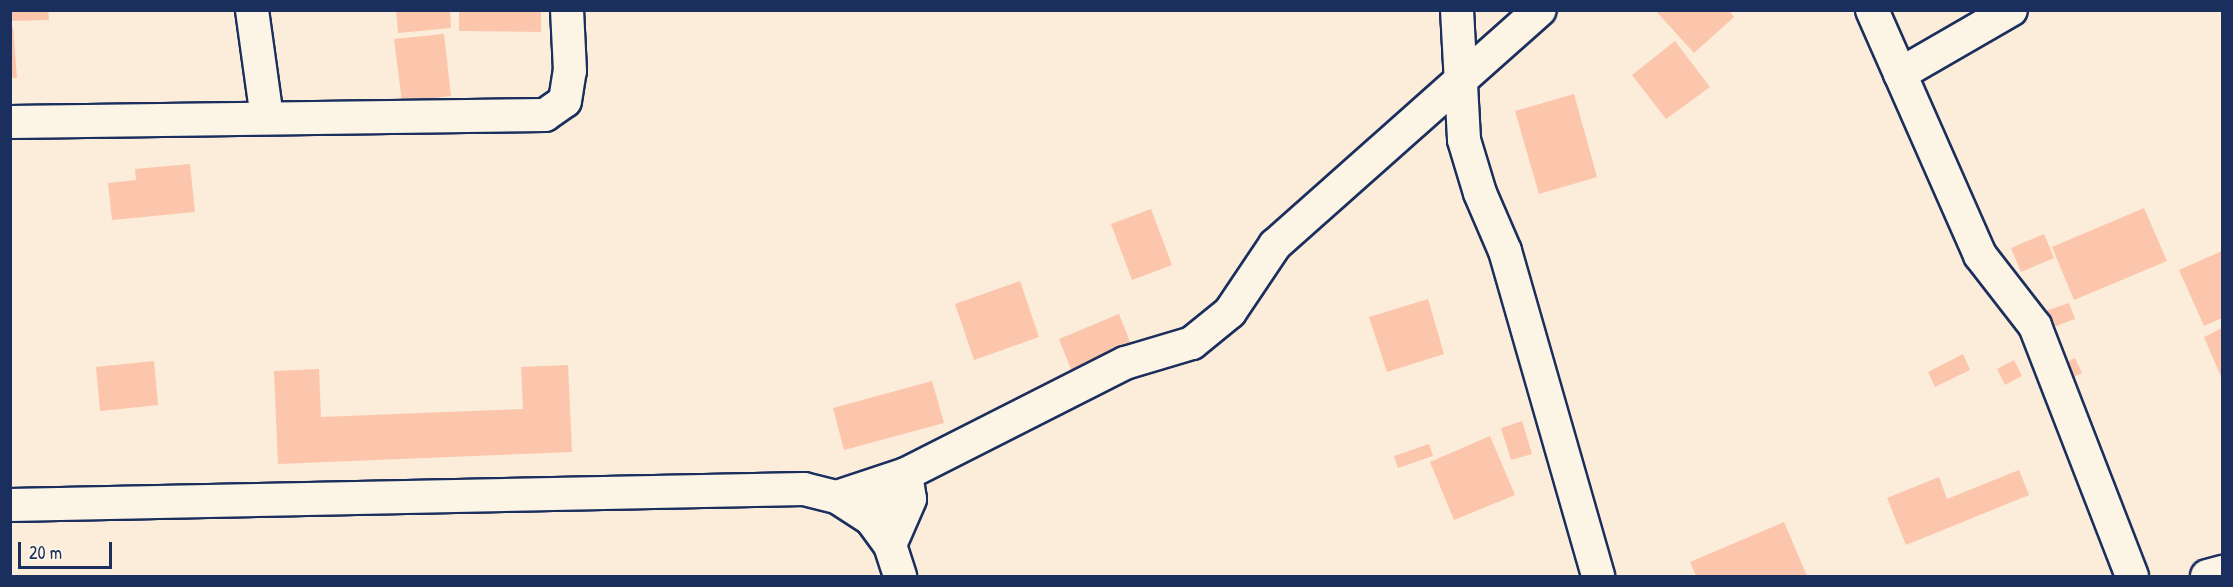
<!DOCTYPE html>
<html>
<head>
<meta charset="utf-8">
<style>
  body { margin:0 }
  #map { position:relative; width:2233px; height:587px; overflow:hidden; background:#fcecda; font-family:"Patrick Hand",sans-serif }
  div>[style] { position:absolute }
  .building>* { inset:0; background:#fbc6ac }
  .roads { filter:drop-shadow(2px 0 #1b2f5e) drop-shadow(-2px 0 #1b2f5e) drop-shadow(0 2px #1b2f5e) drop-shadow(0 -2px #1b2f5e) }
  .minor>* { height:32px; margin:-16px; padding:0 16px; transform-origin:16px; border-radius:16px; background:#fcf5e5 }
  span { translate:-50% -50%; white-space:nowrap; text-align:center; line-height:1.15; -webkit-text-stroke:5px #fcf5e5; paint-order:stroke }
  .frame { position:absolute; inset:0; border:12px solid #1b2f5e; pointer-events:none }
  .scale { position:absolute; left:18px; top:542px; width:94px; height:27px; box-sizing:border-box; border:3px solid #1b2f5e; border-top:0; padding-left:8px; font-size:18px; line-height:21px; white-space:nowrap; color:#1b2f5e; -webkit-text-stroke:4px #fcf5e5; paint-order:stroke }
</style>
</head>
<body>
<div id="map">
  <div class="building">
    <div style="clip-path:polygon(10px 10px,48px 10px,49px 20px,10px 21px)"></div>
    <div style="clip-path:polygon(396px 10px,450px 10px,451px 28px,398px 33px)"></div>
    <div style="clip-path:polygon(459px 10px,541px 10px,541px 32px,459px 31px)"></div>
    <div style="clip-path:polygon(1655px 10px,1729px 10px,1734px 17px,1694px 53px)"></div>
    <div style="clip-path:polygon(13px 27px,17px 78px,10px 78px,10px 28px)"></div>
    <div style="clip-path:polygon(444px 34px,451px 96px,402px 102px,394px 39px)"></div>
    <div style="clip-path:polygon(1675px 41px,1710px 87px,1666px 119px,1632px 75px)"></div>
    <div style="clip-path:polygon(1574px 94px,1597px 177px,1539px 194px,1515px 111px)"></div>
    <div style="clip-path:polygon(190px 164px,195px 212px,112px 220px,108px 183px,136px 180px,135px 169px)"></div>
    <div style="clip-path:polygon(2144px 208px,2167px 261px,2074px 300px,2052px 247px)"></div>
    <div style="clip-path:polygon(1151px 209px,1172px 265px,1132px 280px,1111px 224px)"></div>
    <div style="clip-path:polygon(2044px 234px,2054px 258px,2021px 272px,2011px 248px)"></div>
    <div style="clip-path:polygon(2222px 251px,2222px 318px,2204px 326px,2179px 270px)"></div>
    <div style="clip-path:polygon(1020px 281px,1039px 337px,974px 360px,955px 304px)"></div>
    <div style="clip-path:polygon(1428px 299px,1444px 354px,1387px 372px,1369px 317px)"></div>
    <div style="clip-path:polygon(2069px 303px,2075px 319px,2048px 329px,2042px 312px)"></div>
    <div style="clip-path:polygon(1119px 314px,1134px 352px,1074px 377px,1059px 339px)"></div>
    <div style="clip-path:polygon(2222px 328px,2222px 379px,2204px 337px)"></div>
    <div style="clip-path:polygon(1963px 354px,1970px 370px,1935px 387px,1928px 372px)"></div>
    <div style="clip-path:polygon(2075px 358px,2082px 373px,2061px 383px,2054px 368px)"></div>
    <div style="clip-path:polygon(2014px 360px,2022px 376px,2005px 385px,1997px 369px)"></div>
    <div style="clip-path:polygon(154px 361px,158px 405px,100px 411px,96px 367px)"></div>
    <div style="clip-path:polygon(568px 365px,572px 452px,278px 464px,274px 371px,319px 369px,321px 417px,523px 409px,521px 367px)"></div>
    <div style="clip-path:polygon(932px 381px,944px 423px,844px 450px,833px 408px)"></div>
    <div style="clip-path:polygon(1522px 421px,1532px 454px,1511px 460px,1501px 428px)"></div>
    <div style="clip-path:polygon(1490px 436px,1515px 495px,1454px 520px,1430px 462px)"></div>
    <div style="clip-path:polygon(1429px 444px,1433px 456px,1398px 468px,1394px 456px)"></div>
    <div style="clip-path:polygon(2019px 470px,2029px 495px,1906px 545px,1887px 498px,1939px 477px,1947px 499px)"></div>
    <div style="clip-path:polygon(1784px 522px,1807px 576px,1696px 576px,1690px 562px)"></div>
  </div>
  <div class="roads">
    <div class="minor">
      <div style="left:252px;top:10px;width:109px;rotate:82.1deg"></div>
      <div style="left:1457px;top:10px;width:130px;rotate:86.9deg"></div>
      <div style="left:1464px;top:140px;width:55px;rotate:73.2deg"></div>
      <div style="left:1480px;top:193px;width:63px;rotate:66.7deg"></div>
      <div style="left:1505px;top:251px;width:338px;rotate:74deg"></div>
      <div style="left:1872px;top:10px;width:268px;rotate:66.2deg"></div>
      <div style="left:1980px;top:255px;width:90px;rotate:52.2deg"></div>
      <div style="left:2035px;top:326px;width:268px;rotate:68.8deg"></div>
      <div style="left:1900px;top:74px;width:128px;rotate:-30deg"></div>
      <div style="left:10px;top:122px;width:535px;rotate:-0.75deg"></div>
      <div style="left:545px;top:115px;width:24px;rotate:-35deg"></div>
      <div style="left:565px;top:101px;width:30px;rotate:-81deg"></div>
      <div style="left:570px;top:71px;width:61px;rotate:-92.8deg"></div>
      <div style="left:837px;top:497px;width:73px;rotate:-18.4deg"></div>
      <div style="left:906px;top:474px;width:25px;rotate:81deg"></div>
      <div style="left:910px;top:499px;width:50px;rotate:113.5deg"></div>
      <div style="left:10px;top:505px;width:794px;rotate:-1.15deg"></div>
      <div style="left:804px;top:489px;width:34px;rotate:14deg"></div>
      <div style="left:837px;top:497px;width:40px;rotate:32.9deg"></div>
      <div style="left:871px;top:519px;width:32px;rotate:54deg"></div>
      <div style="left:890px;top:545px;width:33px;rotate:72deg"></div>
      <div style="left:871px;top:519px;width:57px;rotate:-52.1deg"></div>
      <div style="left:906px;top:474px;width:246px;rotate:-26.9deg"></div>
      <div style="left:1125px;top:363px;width:70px;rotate:-16.6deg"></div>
      <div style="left:1192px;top:343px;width:49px;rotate:-39.2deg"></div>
      <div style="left:1230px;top:312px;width:81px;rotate:-56.1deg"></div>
      <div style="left:1275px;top:245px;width:354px;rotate:-41.6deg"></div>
      <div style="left:2207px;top:576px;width:16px;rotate:-15deg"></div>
    </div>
  </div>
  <div class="frame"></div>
  <div class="scale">20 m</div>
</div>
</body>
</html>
